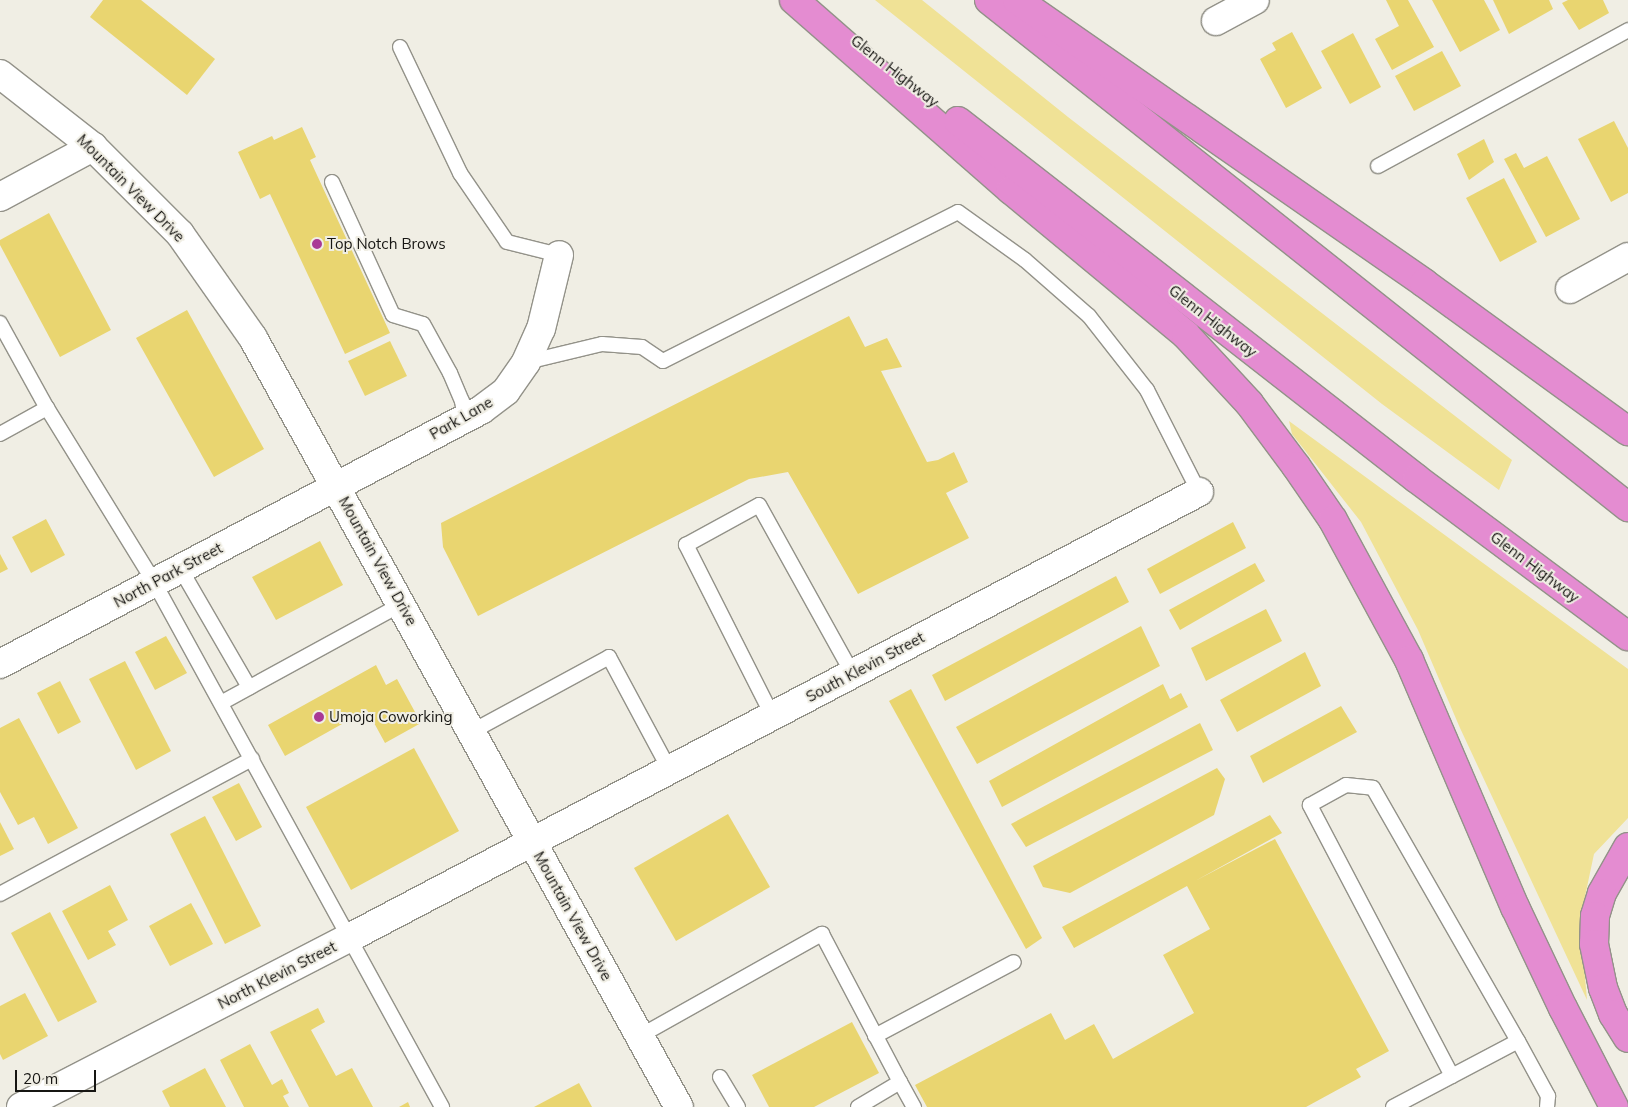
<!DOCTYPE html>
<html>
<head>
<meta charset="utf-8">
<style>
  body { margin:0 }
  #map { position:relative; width:1628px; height:1107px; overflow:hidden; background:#f0eee4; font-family:Mulish,sans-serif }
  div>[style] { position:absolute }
  .green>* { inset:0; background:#f0e296 }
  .building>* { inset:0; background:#e9d570 }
  .roads { filter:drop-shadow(1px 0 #939289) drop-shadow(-1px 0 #939289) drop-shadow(0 1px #939289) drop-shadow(0 -1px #939289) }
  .service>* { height:14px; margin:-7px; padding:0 7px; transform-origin:7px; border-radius:7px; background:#fff }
  .minor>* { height:28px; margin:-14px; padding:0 14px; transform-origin:14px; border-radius:14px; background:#fff }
  .tertiary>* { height:28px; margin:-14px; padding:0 14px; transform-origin:14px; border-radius:14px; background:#fff }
  .motorway>* { height:28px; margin:-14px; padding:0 14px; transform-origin:14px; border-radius:14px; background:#e48cd1 }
  .dots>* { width:14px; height:14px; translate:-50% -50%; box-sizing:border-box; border:2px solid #f0eee4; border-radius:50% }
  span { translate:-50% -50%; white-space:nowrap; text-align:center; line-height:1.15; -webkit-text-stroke:4px #f0eee4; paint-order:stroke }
  .street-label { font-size:15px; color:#171613 }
  .poi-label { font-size:15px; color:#171613 }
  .left { translate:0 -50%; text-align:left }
  .scale { position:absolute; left:15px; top:1070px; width:81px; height:22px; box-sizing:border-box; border:2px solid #171613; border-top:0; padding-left:6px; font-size:15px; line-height:18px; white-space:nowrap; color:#171613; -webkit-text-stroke:4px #f0eee4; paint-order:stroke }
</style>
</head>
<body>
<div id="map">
  <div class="green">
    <div style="clip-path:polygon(875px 0,922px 0,1068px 117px,1512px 460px,1499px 490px,1382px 404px)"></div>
    <div style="clip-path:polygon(1289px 421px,1628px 669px,1628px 818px,1594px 854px,1580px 920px,1587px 1000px,1460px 728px,1418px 630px,1361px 522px,1292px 434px)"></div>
  </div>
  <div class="building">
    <div style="clip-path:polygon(103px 0,141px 0,215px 59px,187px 95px,90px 17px)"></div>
    <div style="clip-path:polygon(1386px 0,1408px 0,1434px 47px,1392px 70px,1375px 39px,1399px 26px)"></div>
    <div style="clip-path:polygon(1432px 0,1484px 0,1500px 30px,1460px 52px)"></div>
    <div style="clip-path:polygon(1493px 0,1549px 0,1553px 9px,1509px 34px)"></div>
    <div style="clip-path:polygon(1568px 0,1603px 0,1609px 13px,1579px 30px,1562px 3px)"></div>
    <div style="clip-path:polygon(1292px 32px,1322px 88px,1286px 108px,1260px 59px,1276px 50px,1272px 43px)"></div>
    <div style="clip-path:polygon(1353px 33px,1381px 87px,1350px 104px,1321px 51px)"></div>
    <div style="clip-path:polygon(1442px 51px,1461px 86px,1414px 111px,1395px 76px)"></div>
    <div style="clip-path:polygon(1614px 121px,1628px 148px,1628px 193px,1611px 202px,1578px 139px)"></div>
    <div style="clip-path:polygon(302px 127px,316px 157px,310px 160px,390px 333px,345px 354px,270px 194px,260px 199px,238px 152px,272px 136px,274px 140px)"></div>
    <div style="clip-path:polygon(1484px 139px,1494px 162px,1469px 180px,1457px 154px)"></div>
    <div style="clip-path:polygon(1516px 153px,1524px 168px,1547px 156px,1580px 219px,1546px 237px,1504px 159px)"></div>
    <div style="clip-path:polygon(1504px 178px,1537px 242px,1500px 262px,1466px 198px)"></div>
    <div style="clip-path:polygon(49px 213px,111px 330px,60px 357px,0 245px,0 240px)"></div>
    <div style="clip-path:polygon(187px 310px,264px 449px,214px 477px,136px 338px)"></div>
    <div style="clip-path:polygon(849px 316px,865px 347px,887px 338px,902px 367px,881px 371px,927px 462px,938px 460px,954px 452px,968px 482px,946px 493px,969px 538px,858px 594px,788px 472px,749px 479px,478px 616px,443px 547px,441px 523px)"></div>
    <div style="clip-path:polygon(390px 341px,407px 376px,365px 396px,348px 361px)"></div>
    <div style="clip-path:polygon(46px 519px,65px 555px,31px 573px,12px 537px)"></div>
    <div style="clip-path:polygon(1233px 522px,1246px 548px,1160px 594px,1147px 569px)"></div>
    <div style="clip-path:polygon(320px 541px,343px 585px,276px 620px,252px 577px)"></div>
    <div style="clip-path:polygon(0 554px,8px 569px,0 573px)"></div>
    <div style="clip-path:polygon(1255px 563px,1265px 581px,1180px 630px,1169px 610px)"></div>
    <div style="clip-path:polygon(1116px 576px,1129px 602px,945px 701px,932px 675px)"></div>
    <div style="clip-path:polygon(1266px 609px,1282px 641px,1206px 681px,1191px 648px)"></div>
    <div style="clip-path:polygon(1141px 626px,1160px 666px,977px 764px,956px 727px)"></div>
    <div style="clip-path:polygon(166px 636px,187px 673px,155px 690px,135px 652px)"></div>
    <div style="clip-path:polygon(1305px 652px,1321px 686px,1237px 732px,1220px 700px)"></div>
    <div style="clip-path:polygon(125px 661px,171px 751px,136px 770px,89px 679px)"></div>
    <div style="clip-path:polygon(376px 665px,386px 685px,397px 679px,421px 723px,385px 743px,367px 710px,285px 756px,268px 725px)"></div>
    <div style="clip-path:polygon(60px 681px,81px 722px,58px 734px,37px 693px)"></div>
    <div style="clip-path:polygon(1163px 684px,1170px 699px,1181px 693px,1188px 707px,1002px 807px,989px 781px)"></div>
    <div style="clip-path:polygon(911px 689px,1042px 938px,1026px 949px,889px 701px)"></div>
    <div style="clip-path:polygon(1341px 706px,1357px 732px,1263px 783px,1250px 756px)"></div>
    <div style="clip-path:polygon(19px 718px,78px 828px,48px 844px,34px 817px,18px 825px,0 792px,0 728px)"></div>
    <div style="clip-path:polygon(1200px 723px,1213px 750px,1026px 847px,1011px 824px)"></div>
    <div style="clip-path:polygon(414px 748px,459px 831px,351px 890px,306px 807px)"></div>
    <div style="clip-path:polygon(1217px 768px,1225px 779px,1214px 815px,1070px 893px,1043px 887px,1033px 866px)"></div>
    <div style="clip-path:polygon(239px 783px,262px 827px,236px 841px,212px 797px)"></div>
    <div style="clip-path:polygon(728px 814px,770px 887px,676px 941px,634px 868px)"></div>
    <div style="clip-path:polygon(1270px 815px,1282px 833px,1195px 881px,1275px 839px,1389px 1051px,1356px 1069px,1361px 1077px,1306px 1107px,927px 1107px,915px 1085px,1051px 1013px,1065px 1040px,1094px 1024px,1113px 1059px,1194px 1013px,1163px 955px,1210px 929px,1187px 886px,1074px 948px,1062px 927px)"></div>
    <div style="clip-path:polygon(205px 816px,261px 926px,225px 944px,170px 834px)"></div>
    <div style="clip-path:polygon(0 822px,14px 849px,0 856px)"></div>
    <div style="clip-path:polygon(110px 885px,128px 920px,108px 931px,116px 945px,88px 960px,62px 911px)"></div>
    <div style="clip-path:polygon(191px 903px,213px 944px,170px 966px,149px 926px)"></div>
    <div style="clip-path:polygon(50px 912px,97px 1002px,58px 1022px,11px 933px)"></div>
    <div style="clip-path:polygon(25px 993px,48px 1036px,3px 1060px,0 1054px,0 1006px)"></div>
    <div style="clip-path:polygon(318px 1008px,325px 1022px,311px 1030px,336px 1076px,352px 1068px,373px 1107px,309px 1107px,270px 1032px)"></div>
    <div style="clip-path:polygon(852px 1022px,879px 1073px,814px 1107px,769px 1107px,752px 1075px)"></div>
    <div style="clip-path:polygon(250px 1044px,272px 1085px,282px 1079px,289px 1093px,283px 1096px,289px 1107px,244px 1107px,220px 1060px)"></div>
    <div style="clip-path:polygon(205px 1068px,226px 1107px,170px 1107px,162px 1091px)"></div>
    <div style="clip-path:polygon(579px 1083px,592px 1107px,534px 1107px)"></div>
    <div style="clip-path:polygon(408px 1102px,410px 1107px,399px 1107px)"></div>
  </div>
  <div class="roads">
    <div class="service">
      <div style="left:400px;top:47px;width:140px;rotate:64.5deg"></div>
      <div style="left:460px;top:173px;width:83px;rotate:55.7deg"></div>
      <div style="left:507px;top:242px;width:54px;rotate:14deg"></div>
      <div style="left:1378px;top:166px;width:285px;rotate:-28.5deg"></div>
      <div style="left:332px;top:182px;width:146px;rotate:65.4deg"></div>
      <div style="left:393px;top:315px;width:31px;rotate:17deg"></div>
      <div style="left:423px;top:324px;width:56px;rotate:61.1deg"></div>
      <div style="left:450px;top:373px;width:30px;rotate:67deg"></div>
      <div style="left:462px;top:401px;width:17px;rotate:80deg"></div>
      <div style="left:0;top:323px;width:97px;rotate:61.1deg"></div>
      <div style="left:47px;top:408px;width:204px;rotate:58.4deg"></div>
      <div style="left:154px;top:582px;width:599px;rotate:61.25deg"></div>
      <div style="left:527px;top:362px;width:77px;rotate:-13.5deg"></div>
      <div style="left:602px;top:344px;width:40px;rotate:4.3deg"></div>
      <div style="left:642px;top:347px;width:25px;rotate:34deg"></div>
      <div style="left:663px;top:361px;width:330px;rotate:-26.8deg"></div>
      <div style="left:958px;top:212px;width:82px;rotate:35.6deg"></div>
      <div style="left:1025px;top:260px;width:85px;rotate:41.2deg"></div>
      <div style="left:1089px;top:316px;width:94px;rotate:51.9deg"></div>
      <div style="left:1147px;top:390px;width:114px;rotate:63deg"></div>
      <div style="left:0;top:434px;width:54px;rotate:-29deg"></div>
      <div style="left:180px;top:568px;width:138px;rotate:59.9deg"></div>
      <div style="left:221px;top:703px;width:206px;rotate:-28.7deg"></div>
      <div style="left:772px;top:715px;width:191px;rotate:-116.8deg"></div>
      <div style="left:686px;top:545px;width:83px;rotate:-28.7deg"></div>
      <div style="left:759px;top:505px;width:192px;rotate:61deg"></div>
      <div style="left:471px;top:732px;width:157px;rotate:-28.5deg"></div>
      <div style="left:609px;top:657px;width:127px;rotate:61.8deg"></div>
      <div style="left:0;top:894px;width:286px;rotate:-28.2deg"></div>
      <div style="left:640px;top:1036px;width:209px;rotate:-29.3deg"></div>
      <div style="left:822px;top:934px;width:167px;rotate:62.2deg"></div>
      <div style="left:875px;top:1036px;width:157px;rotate:-28deg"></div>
      <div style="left:1452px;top:1076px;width:306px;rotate:-117.7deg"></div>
      <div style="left:1310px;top:805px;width:41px;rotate:-29.1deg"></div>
      <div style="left:1346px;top:785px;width:27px;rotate:6deg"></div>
      <div style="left:1373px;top:788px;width:292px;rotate:60.2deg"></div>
      <div style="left:720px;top:1077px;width:35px;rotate:59deg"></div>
      <div style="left:858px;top:1107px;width:49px;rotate:-30.8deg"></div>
      <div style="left:900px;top:1082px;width:29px;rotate:61deg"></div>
      <div style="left:1393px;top:1107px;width:141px;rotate:-27.8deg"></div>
      <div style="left:1518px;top:1041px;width:63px;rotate:61.4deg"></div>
      <div style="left:1548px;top:1096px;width:11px;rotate:95deg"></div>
    </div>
    <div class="minor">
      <div style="left:1216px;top:21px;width:44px;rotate:-28.3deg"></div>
      <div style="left:0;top:197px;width:106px;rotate:-28.3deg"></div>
      <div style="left:1570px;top:289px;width:66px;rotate:-28.9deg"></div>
      <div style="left:0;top:664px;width:544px;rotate:-27.84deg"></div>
      <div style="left:481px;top:410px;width:31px;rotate:-37deg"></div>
      <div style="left:506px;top:391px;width:35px;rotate:-55deg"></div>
      <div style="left:526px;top:362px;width:36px;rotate:-66deg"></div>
      <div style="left:541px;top:329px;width:76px;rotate:-76.3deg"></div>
      <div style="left:21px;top:1107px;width:369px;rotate:-27.3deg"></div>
      <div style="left:349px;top:938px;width:960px;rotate:-27.69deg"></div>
    </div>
    <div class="tertiary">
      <div style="left:0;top:74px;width:118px;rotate:38.1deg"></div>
      <div style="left:93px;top:147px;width:123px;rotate:45deg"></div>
      <div style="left:180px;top:234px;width:127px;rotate:54.9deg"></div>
      <div style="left:253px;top:338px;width:879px;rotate:61.02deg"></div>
    </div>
    <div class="motorway">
      <div style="left:794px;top:0;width:288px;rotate:41.2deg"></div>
      <div style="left:1011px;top:190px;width:227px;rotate:39.6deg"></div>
      <div style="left:1186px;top:335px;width:93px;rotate:47.2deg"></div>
      <div style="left:1249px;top:403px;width:79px;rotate:53.3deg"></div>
      <div style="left:1296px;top:466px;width:65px;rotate:55.6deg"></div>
      <div style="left:1333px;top:520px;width:159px;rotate:61.5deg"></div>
      <div style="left:1409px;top:660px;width:269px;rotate:66.8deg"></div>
      <div style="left:1515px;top:907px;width:112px;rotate:64.6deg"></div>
      <div style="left:1563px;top:1008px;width:111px;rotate:62.7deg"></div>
      <div style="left:989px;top:0;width:816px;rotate:38.43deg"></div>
      <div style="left:1017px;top:0;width:496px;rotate:34.8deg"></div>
      <div style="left:1424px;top:283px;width:252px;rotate:36deg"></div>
      <div style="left:958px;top:121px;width:582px;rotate:37.95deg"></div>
      <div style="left:1417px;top:479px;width:263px;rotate:36.7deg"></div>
      <div style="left:1628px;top:847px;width:53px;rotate:119.5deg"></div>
      <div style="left:1602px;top:893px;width:24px;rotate:107deg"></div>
      <div style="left:1595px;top:916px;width:28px;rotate:92deg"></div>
      <div style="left:1594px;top:944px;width:45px;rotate:78.4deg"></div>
      <div style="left:1603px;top:988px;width:28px;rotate:69deg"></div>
      <div style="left:1613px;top:1014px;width:28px;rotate:58deg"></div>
    </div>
  </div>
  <div class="dots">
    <div style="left:317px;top:244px;background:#a93996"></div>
    <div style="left:319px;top:717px;background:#a93996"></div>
  </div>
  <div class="street-label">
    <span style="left:895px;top:71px;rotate:38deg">Glenn Highway</span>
    <span style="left:131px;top:188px;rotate:45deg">Mountain View Drive</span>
    <span style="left:1213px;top:321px;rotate:38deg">Glenn Highway</span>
    <span style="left:461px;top:418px;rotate:-30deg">Park Lane</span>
    <span style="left:378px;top:561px;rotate:61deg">Mountain View Drive</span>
    <span style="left:1535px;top:567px;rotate:37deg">Glenn Highway</span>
    <span style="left:168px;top:575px;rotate:-28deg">North Park Street</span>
    <span style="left:865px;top:667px;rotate:-28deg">South Klevin Street</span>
    <span style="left:573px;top:916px;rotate:61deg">Mountain View Drive</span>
    <span style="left:277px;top:975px;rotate:-27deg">North Klevin Street</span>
  </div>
  <div class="poi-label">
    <span class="left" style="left:327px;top:244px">Top Notch Brows</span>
    <span class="left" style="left:329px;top:717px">Umoja Coworking</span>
  </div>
  <div class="scale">20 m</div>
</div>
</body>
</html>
